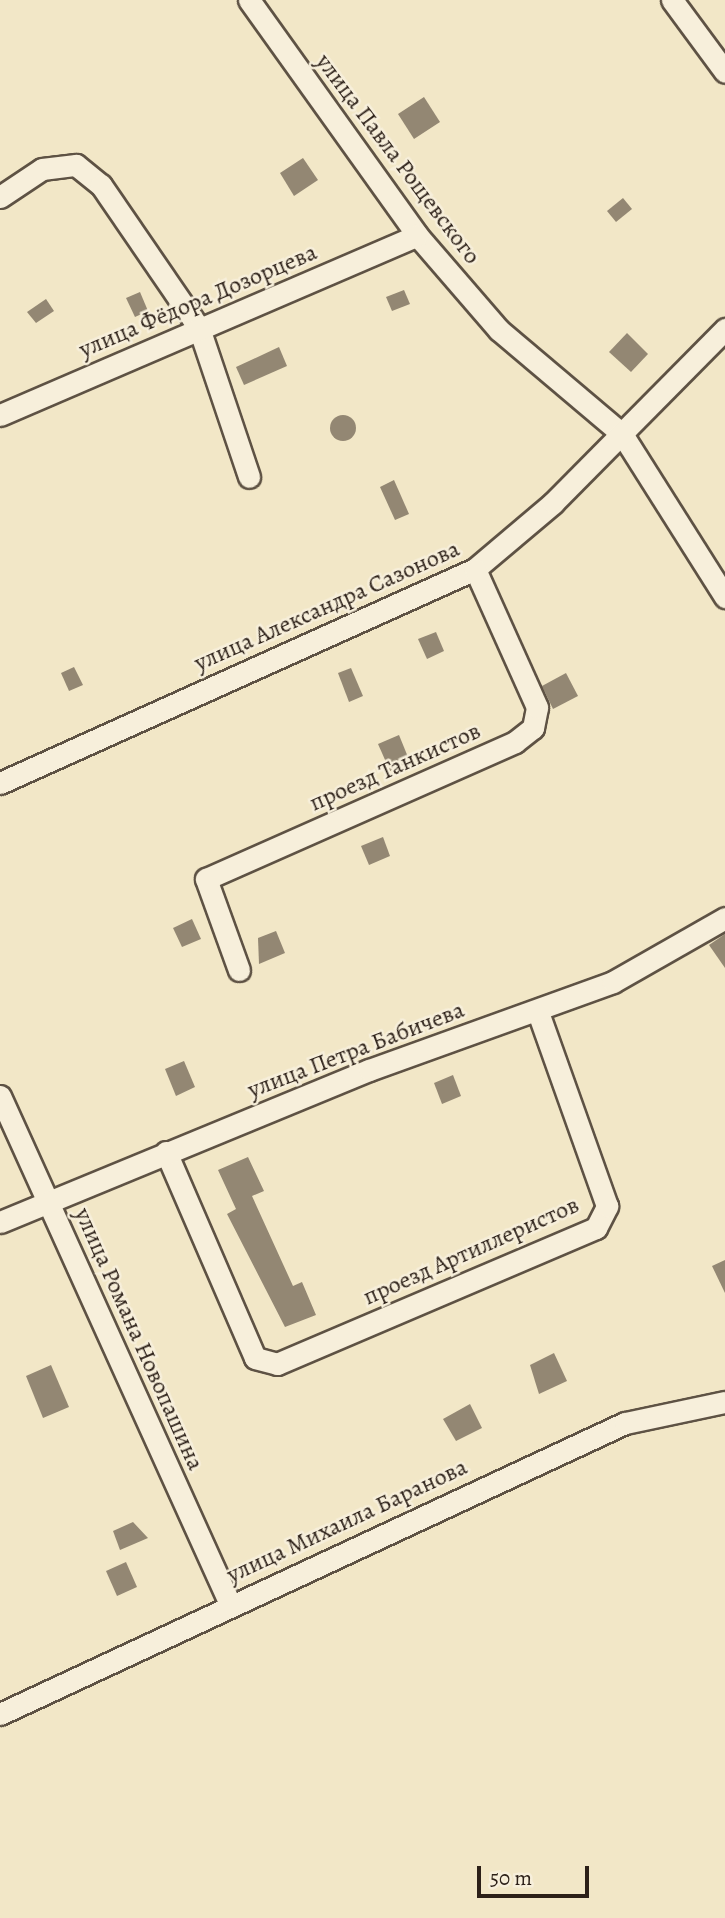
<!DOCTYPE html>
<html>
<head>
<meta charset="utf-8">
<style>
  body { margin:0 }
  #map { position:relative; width:725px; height:1918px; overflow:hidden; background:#f2e7c7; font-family:Alegreya,serif }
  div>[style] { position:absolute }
  .building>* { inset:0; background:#938773 }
  .round { border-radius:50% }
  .roads { filter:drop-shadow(2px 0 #5e5244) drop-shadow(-2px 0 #5e5244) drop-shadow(0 2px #5e5244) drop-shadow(0 -2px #5e5244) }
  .minor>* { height:21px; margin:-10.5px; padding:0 10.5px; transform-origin:10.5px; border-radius:10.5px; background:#f7efdb }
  span { translate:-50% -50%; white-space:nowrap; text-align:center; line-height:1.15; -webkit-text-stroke:5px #f7efdb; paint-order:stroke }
  .street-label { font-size:24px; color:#2c2018 }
  .scale { position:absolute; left:477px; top:1866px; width:112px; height:32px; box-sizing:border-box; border:4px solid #2c2018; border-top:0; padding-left:9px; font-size:21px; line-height:24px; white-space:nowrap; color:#2c2018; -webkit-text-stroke:5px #f7efdb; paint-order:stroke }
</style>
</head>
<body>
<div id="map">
  <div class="building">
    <div style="clip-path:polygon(424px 97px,440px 122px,414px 139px,398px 114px)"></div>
    <div style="clip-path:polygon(303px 158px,318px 180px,294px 196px,280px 173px)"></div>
    <div style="clip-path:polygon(623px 198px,632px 209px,616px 222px,607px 211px)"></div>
    <div style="clip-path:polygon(404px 290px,410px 304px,392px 311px,386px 297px)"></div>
    <div style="clip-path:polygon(140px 292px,148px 311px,135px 317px,126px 298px)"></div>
    <div style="clip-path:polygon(46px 299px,54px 311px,36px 323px,27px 312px)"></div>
    <div style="clip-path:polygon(627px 333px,648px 354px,631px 372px,609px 352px)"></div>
    <div style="clip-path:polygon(279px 347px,287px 366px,244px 385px,236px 367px)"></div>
    <div class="round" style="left:330px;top:415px;width:26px;height:26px"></div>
    <div style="clip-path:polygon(394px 480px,409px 514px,395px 520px,380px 487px)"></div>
    <div style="clip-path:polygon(436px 632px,444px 651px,427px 659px,418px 639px)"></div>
    <div style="clip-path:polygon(74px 667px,83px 685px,69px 691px,61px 673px)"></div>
    <div style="clip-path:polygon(351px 668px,363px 696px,349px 702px,338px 673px)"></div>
    <div style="clip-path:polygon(566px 673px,578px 696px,553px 709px,542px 686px)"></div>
    <div style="clip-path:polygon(399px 735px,410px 762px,390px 771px,378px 744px)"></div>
    <div style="clip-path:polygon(383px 837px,390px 856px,369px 865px,361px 846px)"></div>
    <div style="clip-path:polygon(192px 919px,201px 939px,182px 947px,173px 928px)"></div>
    <div style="clip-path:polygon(276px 931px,285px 953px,259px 964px,258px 938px)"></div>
    <div style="clip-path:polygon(725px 934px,725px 968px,709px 945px)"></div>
    <div style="clip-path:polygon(184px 1061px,195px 1087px,176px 1096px,165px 1069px)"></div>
    <div style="clip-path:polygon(453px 1075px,461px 1096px,442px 1104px,434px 1083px)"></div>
    <div style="clip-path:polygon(248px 1157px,264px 1191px,252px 1196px,293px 1286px,302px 1282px,316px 1315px,285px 1327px,227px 1214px,236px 1209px,218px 1170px)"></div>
    <div style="clip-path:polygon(725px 1260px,725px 1293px,712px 1266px)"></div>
    <div style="clip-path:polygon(554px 1353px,567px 1381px,539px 1394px,530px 1365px)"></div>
    <div style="clip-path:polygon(51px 1365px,69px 1407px,43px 1418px,26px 1376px)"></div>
    <div style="clip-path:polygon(470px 1404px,482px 1428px,456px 1441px,443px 1419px)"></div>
    <div style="clip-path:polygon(133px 1522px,148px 1538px,120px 1550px,113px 1531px)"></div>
    <div style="clip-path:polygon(126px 1562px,137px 1587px,117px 1596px,106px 1571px)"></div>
  </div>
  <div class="roads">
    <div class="minor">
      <div style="left:249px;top:0;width:289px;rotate:54.4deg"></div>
      <div style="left:417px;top:235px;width:125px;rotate:49.2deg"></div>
      <div style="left:499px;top:330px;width:161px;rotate:40.2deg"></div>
      <div style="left:622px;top:434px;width:193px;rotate:57.7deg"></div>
      <div style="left:672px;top:0;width:89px;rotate:53.6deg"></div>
      <div style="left:0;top:197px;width:50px;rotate:-33.7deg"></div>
      <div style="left:42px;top:169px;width:34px;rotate:-7deg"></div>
      <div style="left:76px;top:165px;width:32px;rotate:39deg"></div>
      <div style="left:101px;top:185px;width:173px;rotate:55.6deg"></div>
      <div style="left:199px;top:328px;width:157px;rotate:71.4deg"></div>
      <div style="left:0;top:415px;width:454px;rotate:-23.3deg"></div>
      <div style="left:0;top:783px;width:521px;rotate:-24.25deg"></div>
      <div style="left:475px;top:569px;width:102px;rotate:-40.2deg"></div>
      <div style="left:553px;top:503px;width:245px;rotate:-45.3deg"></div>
      <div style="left:239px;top:970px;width:97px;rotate:-109.9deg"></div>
      <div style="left:206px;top:879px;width:338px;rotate:-23.9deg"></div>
      <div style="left:515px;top:742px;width:23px;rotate:-38deg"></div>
      <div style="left:533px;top:728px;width:21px;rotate:-79deg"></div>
      <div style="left:537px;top:707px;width:151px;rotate:-114.2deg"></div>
      <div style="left:0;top:1096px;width:558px;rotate:65.64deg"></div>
      <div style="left:166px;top:1152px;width:224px;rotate:66.6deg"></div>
      <div style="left:255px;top:1358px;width:23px;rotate:15deg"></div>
      <div style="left:277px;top:1364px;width:347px;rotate:-23.1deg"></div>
      <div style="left:596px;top:1228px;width:25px;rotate:-63deg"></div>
      <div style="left:607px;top:1206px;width:206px;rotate:-109.6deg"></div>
      <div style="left:0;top:1222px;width:399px;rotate:-22.4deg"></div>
      <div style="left:369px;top:1070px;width:259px;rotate:-19.8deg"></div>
      <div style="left:613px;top:982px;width:129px;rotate:-29.7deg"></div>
      <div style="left:0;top:1714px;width:689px;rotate:-24.97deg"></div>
      <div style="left:625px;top:1423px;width:102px;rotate:-11.9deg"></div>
    </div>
  </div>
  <div class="street-label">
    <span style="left:398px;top:159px;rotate:53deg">улица Павла Рощевского</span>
    <span style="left:198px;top:301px;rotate:-23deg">улица Фёдора Дозорцева</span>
    <span style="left:327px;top:606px;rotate:-24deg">улица Александра Сазонова</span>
    <span style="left:395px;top:767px;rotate:-24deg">проезд Танкистов</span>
    <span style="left:356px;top:1050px;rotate:-21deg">улица Петра Бабичева</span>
    <span style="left:471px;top:1251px;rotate:-24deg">проезд Артиллеристов</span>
    <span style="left:139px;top:1339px;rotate:66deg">улица Романа Новопашина</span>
    <span style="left:347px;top:1521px;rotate:-25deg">улица Михаила Баранова</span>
  </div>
  <div class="scale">50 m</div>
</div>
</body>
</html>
